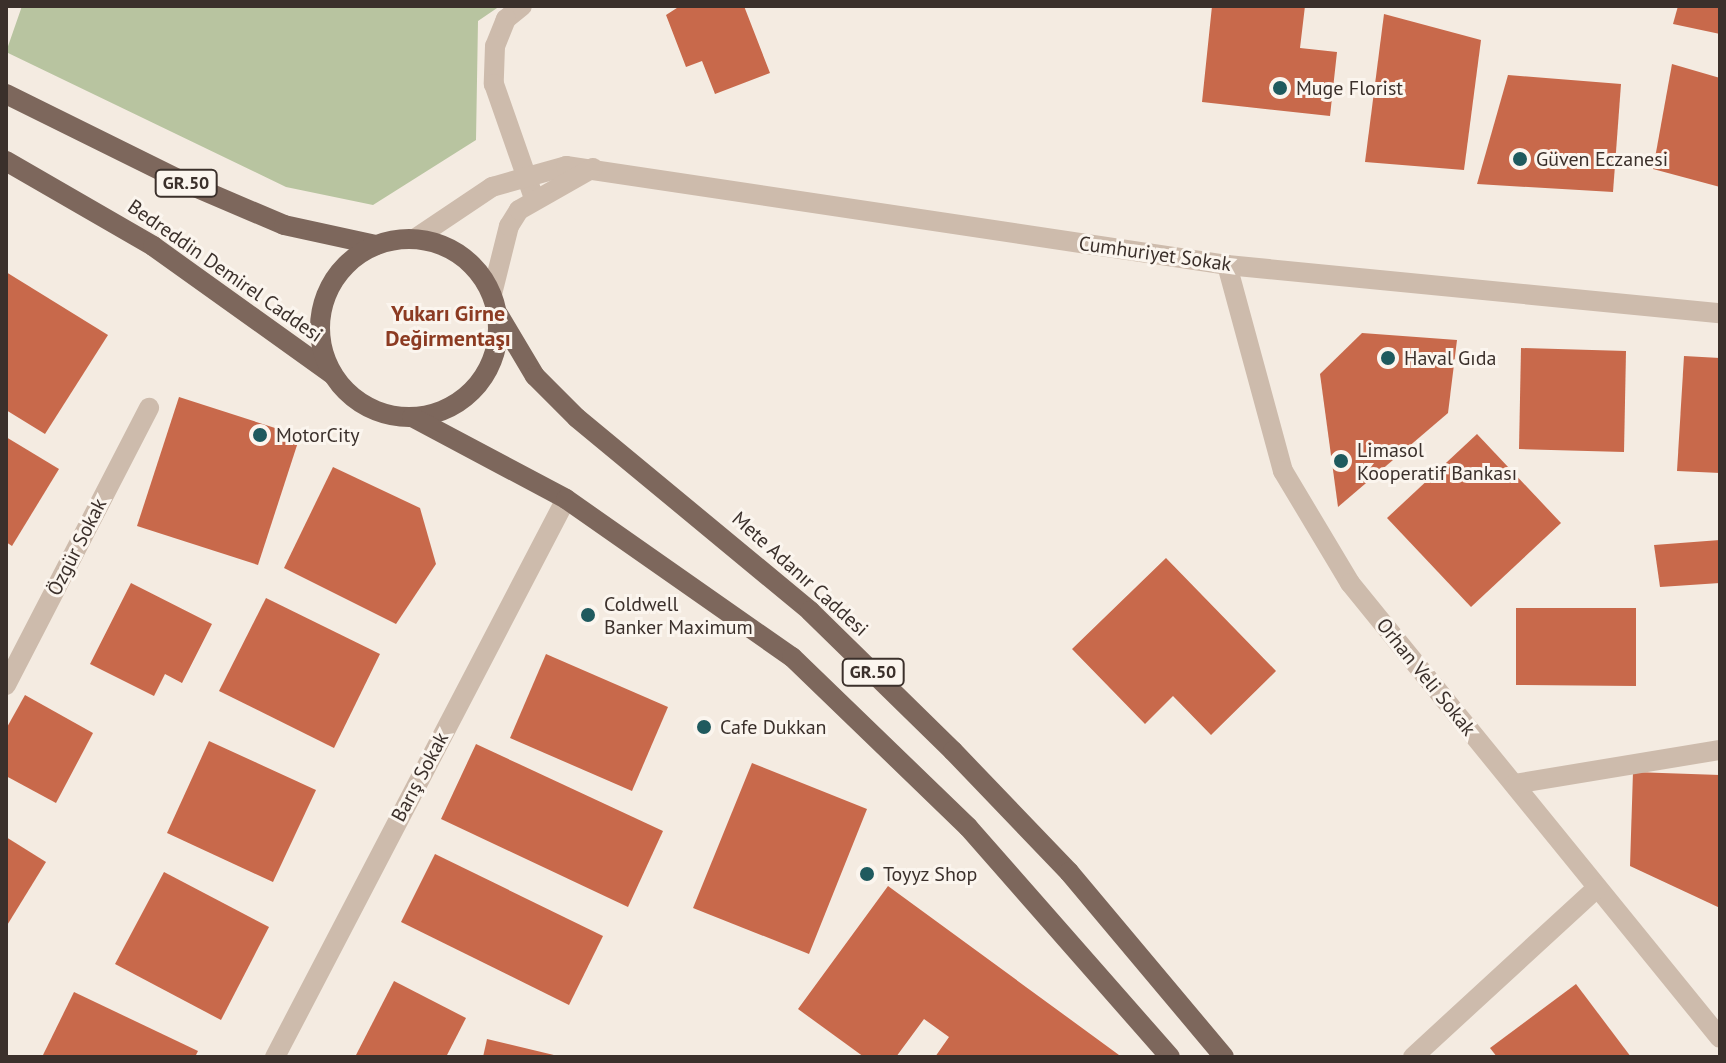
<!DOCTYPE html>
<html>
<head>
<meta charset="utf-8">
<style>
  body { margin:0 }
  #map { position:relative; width:1726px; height:1063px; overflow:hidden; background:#f4ebe1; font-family:"PT Sans",sans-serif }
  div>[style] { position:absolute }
  .green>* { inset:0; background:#b8c4a0 }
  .building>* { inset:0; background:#c8694b }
  .minor>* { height:20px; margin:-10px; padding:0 10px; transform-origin:10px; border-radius:10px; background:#cdbbac }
  .major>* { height:20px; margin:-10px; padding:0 10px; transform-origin:10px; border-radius:10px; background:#7d675c }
  .major>.ring { margin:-10px; padding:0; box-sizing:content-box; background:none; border:20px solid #7d675c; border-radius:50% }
  .dots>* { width:22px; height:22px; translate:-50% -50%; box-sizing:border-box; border:4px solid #fbf5ee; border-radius:50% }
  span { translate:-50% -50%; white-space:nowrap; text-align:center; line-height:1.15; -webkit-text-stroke:6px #fbf5ee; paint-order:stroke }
  .shield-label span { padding:2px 6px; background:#fbf5ee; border:2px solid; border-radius:6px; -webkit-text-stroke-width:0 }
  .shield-label { font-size:18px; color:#3b302b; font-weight:700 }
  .poi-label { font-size:20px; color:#3b302b }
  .left { translate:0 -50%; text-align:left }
  .street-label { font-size:20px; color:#3b302b }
  .neighbourhood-label { font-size:22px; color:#8c3b22; font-weight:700 }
  .frame { position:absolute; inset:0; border:8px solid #3b302b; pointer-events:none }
</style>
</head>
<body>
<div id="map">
  <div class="green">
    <div style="clip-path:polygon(22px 6px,500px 6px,478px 21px,476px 140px,373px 205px,286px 187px,6px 52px)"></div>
  </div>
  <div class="building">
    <div style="clip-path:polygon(680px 6px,744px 6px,770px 73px,715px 94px,702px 61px,686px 67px,666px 15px)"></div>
    <div style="clip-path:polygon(1212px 6px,1305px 6px,1300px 48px,1337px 52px,1330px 116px,1202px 102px)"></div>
    <div style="clip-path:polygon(1678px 6px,1720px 6px,1720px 34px,1673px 24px)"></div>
    <div style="clip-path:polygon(1384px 14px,1481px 40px,1464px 170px,1365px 162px)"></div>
    <div style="clip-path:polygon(1672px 64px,1720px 78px,1720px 187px,1653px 169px)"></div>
    <div style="clip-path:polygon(1508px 75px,1621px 84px,1613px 192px,1477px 184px)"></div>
    <div style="clip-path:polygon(6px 272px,108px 335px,45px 434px,6px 410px)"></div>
    <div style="clip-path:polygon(1362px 333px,1457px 340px,1448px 413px,1338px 507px,1320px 374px)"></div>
    <div style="clip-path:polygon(1521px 348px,1626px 351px,1624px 452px,1519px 449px)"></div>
    <div style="clip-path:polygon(1684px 356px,1720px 358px,1720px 473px,1677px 471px)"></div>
    <div style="clip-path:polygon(179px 397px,300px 436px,258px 565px,137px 526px)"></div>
    <div style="clip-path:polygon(1477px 434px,1561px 523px,1471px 607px,1387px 518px)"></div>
    <div style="clip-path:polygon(6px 437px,59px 469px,12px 546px,6px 542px)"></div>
    <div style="clip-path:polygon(333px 467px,420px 508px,436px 564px,396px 624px,284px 568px)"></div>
    <div style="clip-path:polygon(1720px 540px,1720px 583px,1660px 587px,1654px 545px)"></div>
    <div style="clip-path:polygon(1166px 558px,1276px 671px,1211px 735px,1173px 696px,1145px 724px,1072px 649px)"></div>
    <div style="clip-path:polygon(131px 583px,212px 624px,182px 683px,165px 674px,154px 696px,90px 664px)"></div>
    <div style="clip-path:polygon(266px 598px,380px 654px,334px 748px,219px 691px)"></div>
    <div style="clip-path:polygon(1516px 608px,1636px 608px,1636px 686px,1516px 685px)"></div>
    <div style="clip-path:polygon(546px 654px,668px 707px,632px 791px,510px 738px)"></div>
    <div style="clip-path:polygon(25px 695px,93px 733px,56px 803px,6px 776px,6px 729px)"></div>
    <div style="clip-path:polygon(209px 741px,316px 790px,273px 882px,167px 833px)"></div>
    <div style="clip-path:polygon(476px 744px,663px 831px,628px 907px,441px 819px)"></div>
    <div style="clip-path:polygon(752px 763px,867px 809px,809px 954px,693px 908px)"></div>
    <div style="clip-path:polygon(1633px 772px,1720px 775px,1720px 908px,1630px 866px)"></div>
    <div style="clip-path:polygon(6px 837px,46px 862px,6px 927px)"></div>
    <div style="clip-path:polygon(435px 854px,603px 936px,569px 1005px,401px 922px)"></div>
    <div style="clip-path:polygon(164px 872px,269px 927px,221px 1020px,115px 964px)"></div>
    <div style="clip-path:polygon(888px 886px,1119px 1055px,935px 1057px,949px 1037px,924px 1019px,896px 1057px,864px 1057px,798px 1009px)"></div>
    <div style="clip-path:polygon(394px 981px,466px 1018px,446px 1057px,355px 1057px)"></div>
    <div style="clip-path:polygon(1576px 984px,1631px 1057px,1497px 1057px,1490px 1048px)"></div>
    <div style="clip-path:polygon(74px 992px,198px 1051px,195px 1057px,42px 1057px)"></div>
    <div style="clip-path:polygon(487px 1039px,558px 1056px,558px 1057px,483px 1057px)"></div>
  </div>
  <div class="minor">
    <div style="left:522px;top:6px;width:21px;rotate:141deg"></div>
    <div style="left:506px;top:19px;width:29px;rotate:112deg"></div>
    <div style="left:495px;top:46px;width:38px;rotate:92deg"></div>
    <div style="left:494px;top:84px;width:121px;rotate:70.7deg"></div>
    <div style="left:416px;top:238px;width:92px;rotate:-33.9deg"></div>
    <div style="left:492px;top:187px;width:77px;rotate:-15.8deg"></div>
    <div style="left:566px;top:166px;width:668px;rotate:8.52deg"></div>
    <div style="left:1227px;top:265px;width:495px;rotate:5.6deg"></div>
    <div style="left:1227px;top:265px;width:213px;rotate:74.8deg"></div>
    <div style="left:1283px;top:471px;width:131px;rotate:59.1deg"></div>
    <div style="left:1350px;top:583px;width:586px;rotate:50.88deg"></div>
    <div style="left:492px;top:294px;width:70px;rotate:-76deg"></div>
    <div style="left:509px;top:226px;width:19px;rotate:-58deg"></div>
    <div style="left:519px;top:210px;width:85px;rotate:-29.6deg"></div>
    <div style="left:6px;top:685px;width:312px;rotate:-62.7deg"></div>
    <div style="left:1514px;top:784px;width:209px;rotate:-9.4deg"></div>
    <div style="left:275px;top:1057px;width:629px;rotate:-62.46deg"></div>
    <div style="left:1413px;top:1057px;width:250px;rotate:-42.6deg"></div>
  </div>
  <div class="major">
    <div style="left:6px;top:94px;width:203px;rotate:26.3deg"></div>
    <div style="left:188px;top:184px;width:104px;rotate:23.1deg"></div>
    <div style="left:284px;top:225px;width:94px;rotate:12.3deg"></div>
    <div style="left:6px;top:161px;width:170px;rotate:30deg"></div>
    <div style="left:153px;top:246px;width:221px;rotate:35.6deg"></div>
    <div class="ring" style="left:320px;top:239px;width:158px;height:158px"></div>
    <div style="left:498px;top:314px;width:72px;rotate:59.2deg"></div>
    <div style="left:535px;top:376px;width:59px;rotate:45deg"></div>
    <div style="left:577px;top:418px;width:303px;rotate:39.6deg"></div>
    <div style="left:810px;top:611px;width:200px;rotate:44.4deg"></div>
    <div style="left:953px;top:751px;width:168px;rotate:46.2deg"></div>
    <div style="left:1069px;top:872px;width:241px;rotate:50deg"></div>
    <div style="left:412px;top:417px;width:174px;rotate:28deg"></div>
    <div style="left:566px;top:499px;width:276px;rotate:35deg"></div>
    <div style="left:792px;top:657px;width:245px;rotate:44deg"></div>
    <div style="left:968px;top:827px;width:306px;rotate:48.7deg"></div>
  </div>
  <div class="dots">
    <div style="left:1280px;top:88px;background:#1f5a5e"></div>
    <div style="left:1520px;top:159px;background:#1f5a5e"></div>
    <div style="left:1388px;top:358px;background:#1f5a5e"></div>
    <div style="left:260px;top:435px;background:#1f5a5e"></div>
    <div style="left:1341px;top:461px;background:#1f5a5e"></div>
    <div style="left:588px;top:615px;background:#1f5a5e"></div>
    <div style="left:704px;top:727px;background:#1f5a5e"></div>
    <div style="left:867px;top:874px;background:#1f5a5e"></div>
  </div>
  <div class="shield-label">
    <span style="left:186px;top:183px">GR.50</span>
    <span style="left:873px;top:672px">GR.50</span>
  </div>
  <div class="poi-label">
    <span class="left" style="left:1296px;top:88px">Muge Florist</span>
    <span class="left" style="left:1536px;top:159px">Güven Eczanesi</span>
    <span class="left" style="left:1404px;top:358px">Haval Gıda</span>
    <span class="left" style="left:276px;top:435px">MotorCity</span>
    <span class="left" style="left:1357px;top:462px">Limasol<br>Kooperatif Bankası</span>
    <span class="left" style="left:604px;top:616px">Coldwell<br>Banker Maximum</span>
    <span class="left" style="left:720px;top:727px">Cafe Dukkan</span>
    <span class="left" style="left:883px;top:874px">Toyyz Shop</span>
  </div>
  <div class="street-label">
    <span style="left:1155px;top:254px;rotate:8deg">Cumhuriyet Sokak</span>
    <span style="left:225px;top:271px;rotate:35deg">Bedreddin Demirel Caddesi</span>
    <span style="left:77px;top:547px;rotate:-63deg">Özgür Sokak</span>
    <span style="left:800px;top:574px;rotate:42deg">Mete Adanır Caddesi</span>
    <span style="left:1426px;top:677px;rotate:51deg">Orhan Veli Sokak</span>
    <span style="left:420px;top:777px;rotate:-62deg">Barış Sokak</span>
  </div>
  <div class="neighbourhood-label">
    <span style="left:448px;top:326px">Yukarı Girne<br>Değirmentaşı</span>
  </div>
  <div class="frame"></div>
</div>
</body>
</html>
